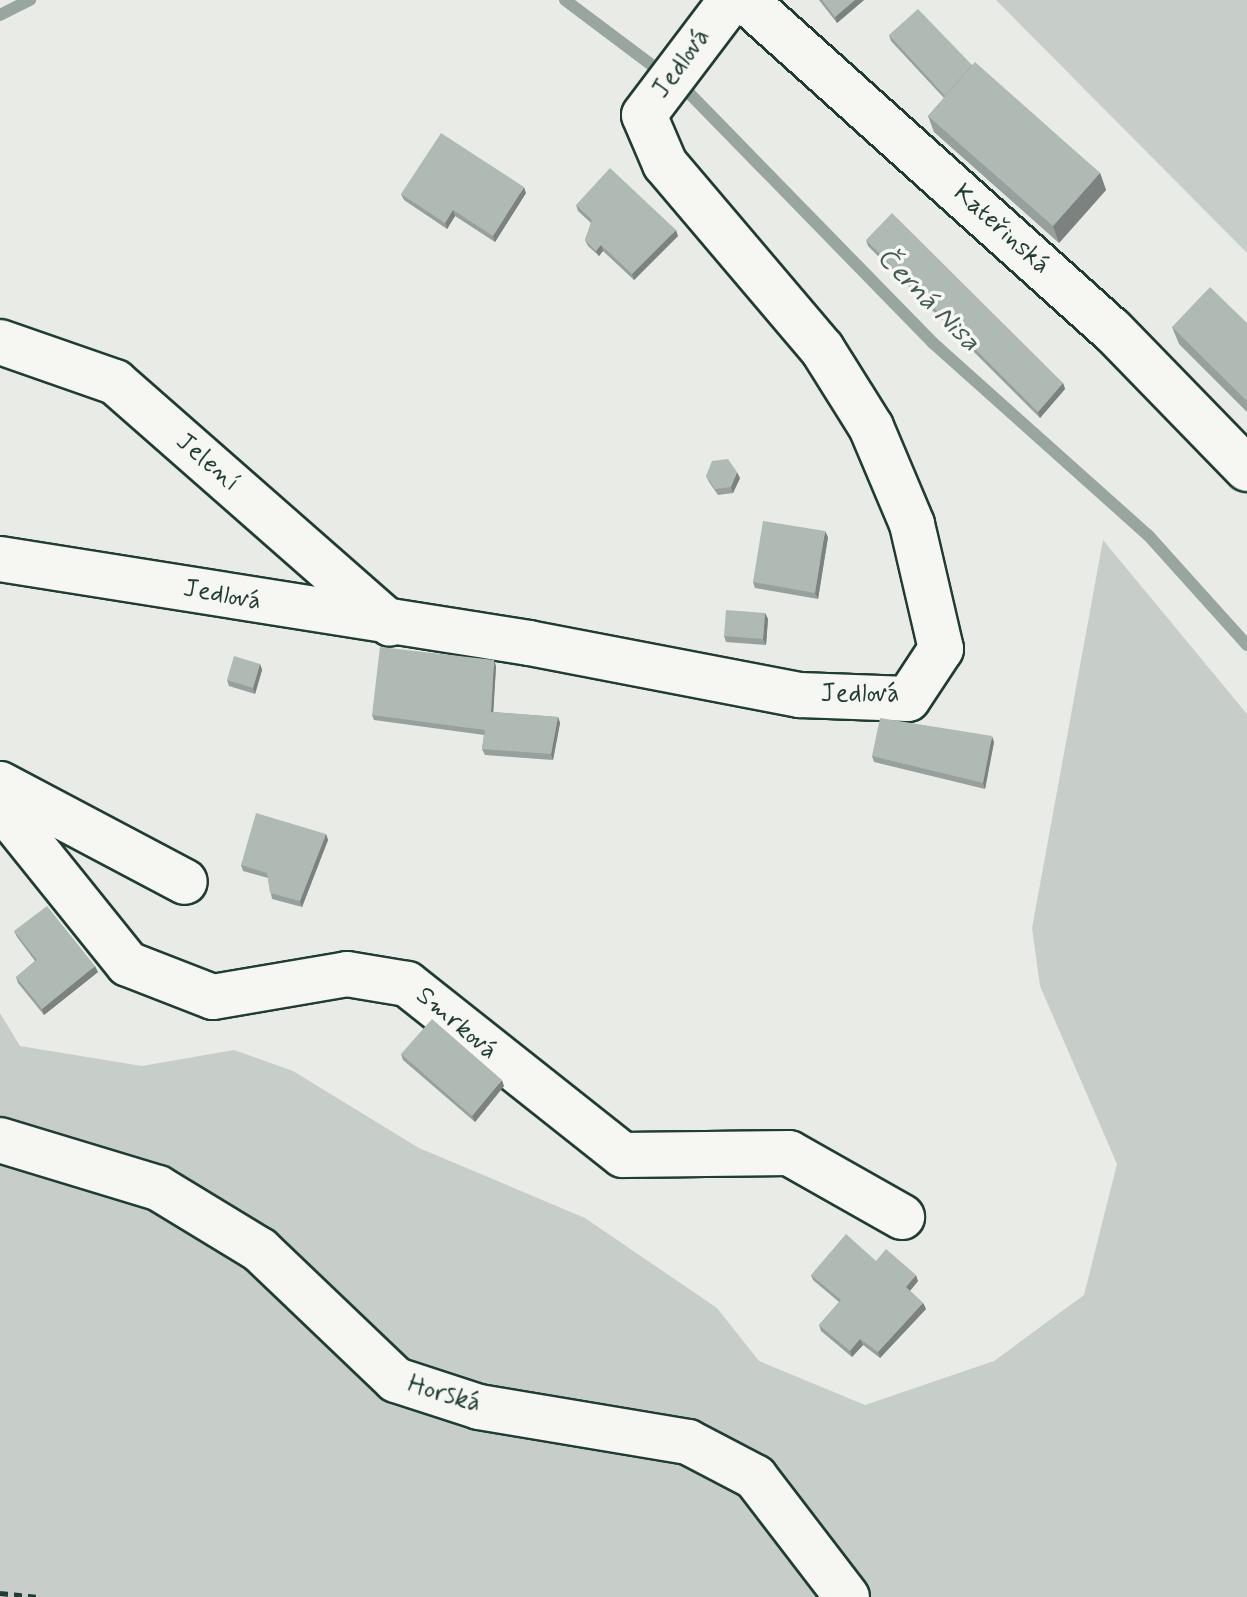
<!DOCTYPE html>
<html>
<head>
<meta charset="utf-8">
<style>
  body { margin:0 }
  #map { position:relative; width:1247px; height:1597px; overflow:hidden; background:#e9ebe7; font-family:Mynerve,sans-serif }
  div>[style] { position:absolute }
  .green>* { inset:0; background:#c7cec9 }
  .stream>* { height:12px; margin:-6px; padding:0 6px; transform-origin:6px; border-radius:6px; background:#99a6a0 }
  .path>* { height:5px; margin-top:-2.5px; transform-origin:0; background:repeating-linear-gradient(90deg,#1f3d34 0 8px,transparent 0 14px) }
  .roads { filter:drop-shadow(2px 0 #1f3d34) drop-shadow(-2px 0 #1f3d34) drop-shadow(0 2px #1f3d34) drop-shadow(0 -2px #1f3d34) }
  .minor>* { height:44px; margin:-22px; padding:0 22px; transform-origin:22px; border-radius:22px; background:#f6f6f2 }
  .wall>* { inset:0; background:#97a09c }
  .shaded-wall>* { inset:0; background:#7b827f }
  .building>* { inset:0; background:#b0bab5 }
  span { translate:-50% -50%; white-space:nowrap; text-align:center; line-height:1.15; -webkit-text-stroke:7px #f6f6f2; paint-order:stroke }
  .street-label { font-size:26px; color:#1f3d34 }
  .water-label { font-size:28px; color:#445c54; font-style:italic }
</style>
</head>
<body>
<div id="map">
  <div class="green">
    <div style="clip-path:polygon(996px 0,1247px 0,1247px 253px)"></div>
    <div style="clip-path:polygon(1103px 540px,1247px 714px,1247px 1597px,0 1597px,0 1013px,20px 1046px,142px 1066px,234px 1050px,293px 1071px,419px 1148px,585px 1218px,717px 1308px,759px 1361px,865px 1405px,994px 1361px,1084px 1295px,1117px 1164px,1040px 986px,1032px 928px)"></div>
  </div>
  <div class="stream">
    <div style="left:565px;top:0;width:156px;rotate:36.9deg"></div>
    <div style="left:690px;top:94px;width:348px;rotate:45.7deg"></div>
    <div style="left:933px;top:343px;width:288px;rotate:41.8deg"></div>
    <div style="left:1148px;top:535px;width:148px;rotate:48deg"></div>
    <div style="left:0;top:15px;width:34px;rotate:-27deg"></div>
  </div>
  <div class="path">
    <div style="left:0;top:1593px;width:36px;rotate:6deg"></div>
  </div>
  <div class="roads">
    <div class="minor">
      <div style="left:745px;top:0;width:494px;rotate:42deg"></div>
      <div style="left:1112px;top:330px;width:194px;rotate:45.8deg"></div>
      <div style="left:0;top:342px;width:122px;rotate:19.2deg"></div>
      <div style="left:115px;top:382px;width:366px;rotate:41.3deg"></div>
      <div style="left:0;top:559px;width:536px;rotate:9.02deg"></div>
      <div style="left:529px;top:643px;width:276px;rotate:10.9deg"></div>
      <div style="left:800px;top:695px;width:108px;rotate:2.1deg"></div>
      <div style="left:908px;top:699px;width:60px;rotate:-56.6deg"></div>
      <div style="left:941px;top:649px;width:128px;rotate:-103.1deg"></div>
      <div style="left:912px;top:524px;width:105px;rotate:-112.9deg"></div>
      <div style="left:871px;top:427px;width:92px;rotate:-122.1deg"></div>
      <div style="left:822px;top:349px;width:243px;rotate:-130.3deg"></div>
      <div style="left:665px;top:164px;width:53px;rotate:-113.2deg"></div>
      <div style="left:644px;top:115px;width:144px;rotate:-52.9deg"></div>
      <div style="left:0;top:784px;width:209px;rotate:27.9deg"></div>
      <div style="left:0;top:805px;width:204px;rotate:51.2deg"></div>
      <div style="left:128px;top:964px;width:91px;rotate:21.2deg"></div>
      <div style="left:213px;top:997px;width:136px;rotate:-9.7deg"></div>
      <div style="left:347px;top:974px;width:61px;rotate:9.5deg"></div>
      <div style="left:407px;top:984px;width:275px;rotate:38.4deg"></div>
      <div style="left:623px;top:1155px;width:166px;rotate:-0.7deg"></div>
      <div style="left:789px;top:1153px;width:130px;rotate:29.5deg"></div>
      <div style="left:0;top:1140px;width:165px;rotate:16.9deg"></div>
      <div style="left:158px;top:1188px;width:119px;rotate:31.3deg"></div>
      <div style="left:260px;top:1250px;width:188px;rotate:43.7deg"></div>
      <div style="left:396px;top:1380px;width:87px;rotate:18deg"></div>
      <div style="left:479px;top:1407px;width:212px;rotate:9.5deg"></div>
      <div style="left:688px;top:1442px;width:76px;rotate:27.6deg"></div>
      <div style="left:755px;top:1477px;width:151px;rotate:52.5deg"></div>
    </div>
  </div>
  <div class="wall">
    <div style="clip-path:polygon(819px 0,864px 0,837px 23px)"></div>
    <div style="clip-path:polygon(889px 35px,972px 65px,1100px 173px,1106px 190px,1059px 243px,934px 132px,928px 116px,944px 98px,891px 41px)"></div>
    <div style="clip-path:polygon(526px 193px,495px 242px,455px 216px,447px 229px,404px 200px,401px 194px)"></div>
    <div style="clip-path:polygon(576px 205px,678px 236px,634px 280px,603px 251px,599px 256px,588px 246px,585px 240px,591px 223px,578px 211px)"></div>
    <div style="clip-path:polygon(866px 240px,1063px 383px,1065px 389px,1040px 418px,868px 246px)"></div>
    <div style="clip-path:polygon(1247px 323px,1247px 412px,1179px 344px,1172px 327px)"></div>
    <div style="clip-path:polygon(706px 476px,740px 478px,733px 493px,718px 495px,709px 482px)"></div>
    <div style="clip-path:polygon(828px 537px,818px 599px,755px 588px,753px 582px)"></div>
    <div style="clip-path:polygon(765px 613px,768px 619px,766px 645px,726px 642px,724px 636px)"></div>
    <div style="clip-path:polygon(260px 664px,262px 670px,255px 694px,229px 686px,227px 680px)"></div>
    <div style="clip-path:polygon(496px 666px,493px 712px,558px 717px,560px 723px,553px 760px,485px 755px,482px 749px,484px 735px,374px 720px,372px 715px)"></div>
    <div style="clip-path:polygon(994px 742px,985px 789px,874px 762px,872px 756px)"></div>
    <div style="clip-path:polygon(326px 834px,328px 840px,302px 907px,272px 899px,268px 878px,243px 871px,241px 865px)"></div>
    <div style="clip-path:polygon(14px 931px,98px 972px,44px 1015px,18px 983px,16px 977px,35px 961px,17px 937px)"></div>
    <div style="clip-path:polygon(401px 1054px,504px 1086px,475px 1122px,403px 1060px)"></div>
    <div style="clip-path:polygon(876px 1261px,918px 1281px,910px 1291px,923px 1303px,926px 1309px,880px 1358px,863px 1345px,852px 1357px,821px 1331px,819px 1325px,839px 1302px,813px 1280px,811px 1275px)"></div>
  </div>
  <div class="shaded-wall">
    <div style="clip-path:polygon(855px 0,864px 0,837px 23px,835px 17px)"></div>
    <div style="clip-path:polygon(1100px 173px,1106px 190px,1059px 243px,1053px 226px)"></div>
    <div style="clip-path:polygon(524px 187px,526px 193px,495px 242px,493px 236px)"></div>
    <div style="clip-path:polygon(453px 210px,455px 216px,447px 229px,445px 223px)"></div>
    <div style="clip-path:polygon(676px 230px,678px 236px,634px 280px,632px 274px)"></div>
    <div style="clip-path:polygon(601px 245px,603px 251px,599px 256px,596px 251px)"></div>
    <div style="clip-path:polygon(1063px 383px,1065px 389px,1040px 418px,1038px 412px)"></div>
    <div style="clip-path:polygon(737px 472px,740px 478px,733px 493px,731px 487px)"></div>
    <div style="clip-path:polygon(825px 531px,828px 537px,818px 599px,815px 593px)"></div>
    <div style="clip-path:polygon(765px 613px,768px 619px,766px 645px,763px 639px)"></div>
    <div style="clip-path:polygon(494px 660px,496px 666px,493px 718px,491px 712px)"></div>
    <div style="clip-path:polygon(260px 664px,262px 670px,255px 694px,253px 688px)"></div>
    <div style="clip-path:polygon(558px 717px,560px 723px,553px 760px,551px 754px)"></div>
    <div style="clip-path:polygon(992px 736px,994px 742px,985px 789px,983px 783px)"></div>
    <div style="clip-path:polygon(326px 834px,328px 840px,302px 907px,300px 901px)"></div>
    <div style="clip-path:polygon(95px 966px,98px 972px,44px 1015px,42px 1009px)"></div>
    <div style="clip-path:polygon(502px 1080px,504px 1086px,475px 1122px,472px 1116px)"></div>
    <div style="clip-path:polygon(916px 1275px,918px 1281px,908px 1293px,906px 1287px)"></div>
    <div style="clip-path:polygon(923px 1303px,926px 1309px,880px 1358px,878px 1352px)"></div>
    <div style="clip-path:polygon(860px 1339px,863px 1345px,852px 1357px,850px 1351px)"></div>
  </div>
  <div class="building">
    <div style="clip-path:polygon(822px 0,855px 0,835px 17px)"></div>
    <div style="clip-path:polygon(918px 9px,972px 65px,945px 96px,889px 35px)"></div>
    <div style="clip-path:polygon(975px 62px,1100px 173px,1053px 226px,928px 116px)"></div>
    <div style="clip-path:polygon(441px 133px,524px 187px,493px 236px,453px 210px,445px 223px,401px 194px)"></div>
    <div style="clip-path:polygon(610px 168px,676px 230px,632px 274px,601px 245px,596px 251px,585px 240px,592px 220px,576px 205px)"></div>
    <div style="clip-path:polygon(892px 213px,1063px 383px,1038px 412px,866px 240px)"></div>
    <div style="clip-path:polygon(1210px 287px,1247px 323px,1247px 401px,1172px 327px)"></div>
    <div style="clip-path:polygon(728px 459px,737px 472px,731px 487px,715px 489px,706px 476px,712px 461px)"></div>
    <div style="clip-path:polygon(763px 521px,825px 531px,815px 593px,753px 582px)"></div>
    <div style="clip-path:polygon(726px 610px,765px 613px,763px 639px,724px 636px)"></div>
    <div style="clip-path:polygon(380px 647px,494px 660px,491px 712px,558px 717px,551px 754px,482px 749px,485px 730px,372px 715px)"></div>
    <div style="clip-path:polygon(234px 656px,260px 664px,253px 688px,227px 680px)"></div>
    <div style="clip-path:polygon(880px 718px,992px 736px,983px 783px,872px 756px)"></div>
    <div style="clip-path:polygon(256px 813px,326px 834px,300px 901px,270px 893px,267px 873px,241px 865px)"></div>
    <div style="clip-path:polygon(47px 906px,95px 966px,42px 1009px,16px 977px,37px 960px,14px 931px)"></div>
    <div style="clip-path:polygon(432px 1019px,502px 1080px,472px 1116px,401px 1054px)"></div>
    <div style="clip-path:polygon(846px 1234px,876px 1261px,886px 1249px,916px 1275px,906px 1287px,923px 1303px,878px 1352px,860px 1339px,850px 1351px,819px 1325px,841px 1300px,811px 1275px)"></div>
  </div>
  <div class="street-label">
    <span style="left:682px;top:64px;rotate:-54deg">Jedlová</span>
    <span style="left:1001px;top:230px;rotate:42deg">Kateřinská</span>
    <span style="left:207px;top:463px;rotate:41deg">Jelení</span>
    <span style="left:222px;top:596px;rotate:10deg">Jedlová</span>
    <span style="left:860px;top:695px">Jedlová</span>
    <span style="left:456px;top:1024px;rotate:40deg">Smrková</span>
    <span style="left:444px;top:1395px;rotate:16deg">Horská</span>
  </div>
  <div class="water-label">
    <span style="left:927px;top:300px;rotate:45deg">Černá Nisa</span>
  </div>
</div>
</body>
</html>
